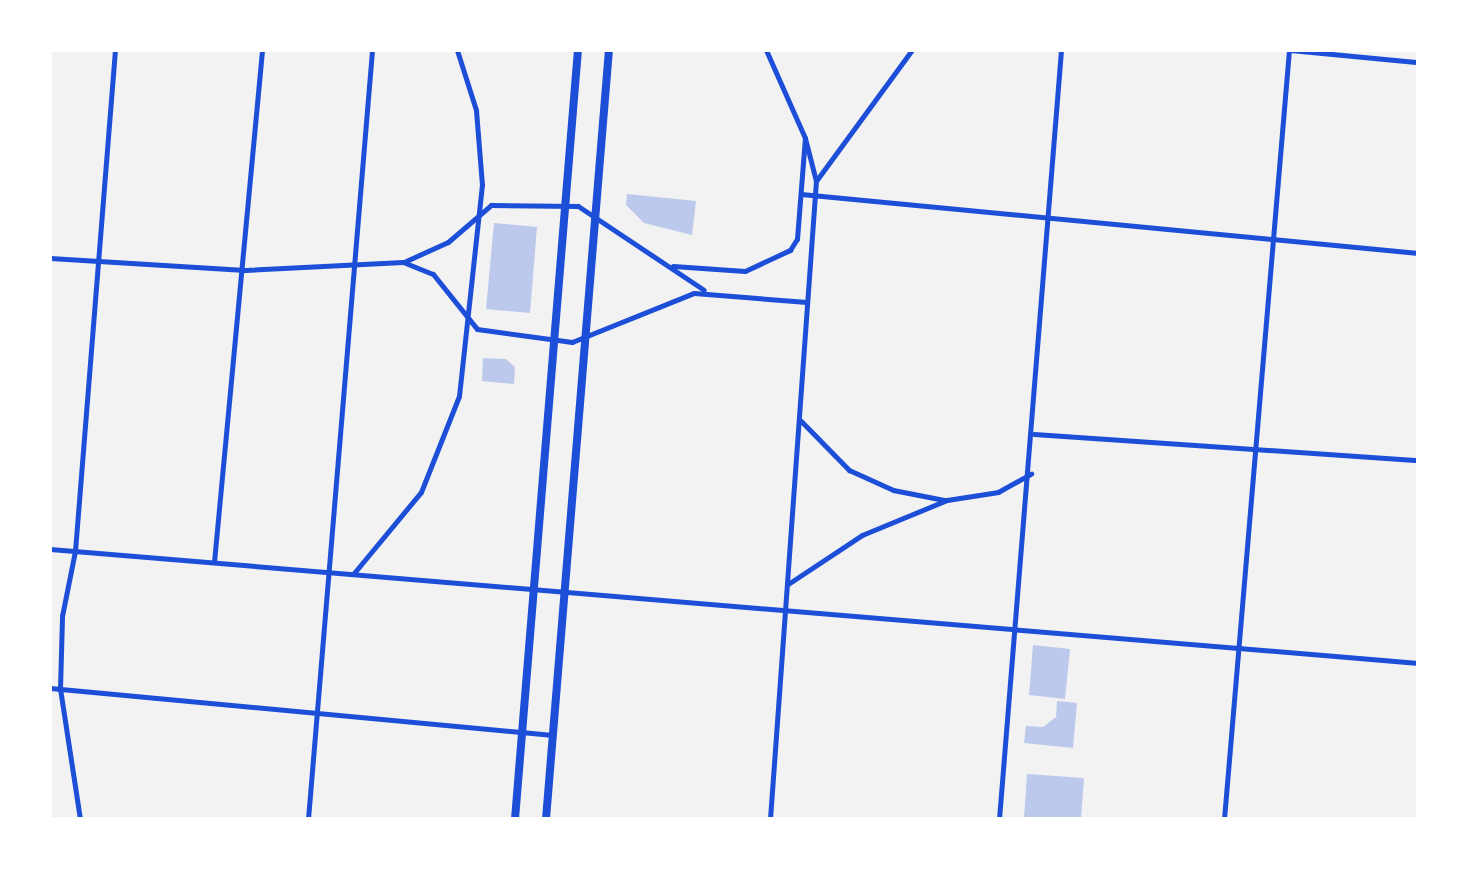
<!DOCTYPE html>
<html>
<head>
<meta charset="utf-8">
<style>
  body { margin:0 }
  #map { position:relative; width:1468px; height:869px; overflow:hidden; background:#f2f2f2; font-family:"PT Serif",serif }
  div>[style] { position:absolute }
  .building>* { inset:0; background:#bdc9ec }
  .minor>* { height:5px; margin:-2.5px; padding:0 2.5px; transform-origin:2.5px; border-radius:2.5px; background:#1d4ed8 }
  .secondary>* { height:8px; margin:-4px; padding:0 4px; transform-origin:4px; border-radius:4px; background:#1d4ed8 }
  span { translate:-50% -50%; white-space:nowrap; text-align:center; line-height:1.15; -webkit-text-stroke:8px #fff; paint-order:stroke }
  .frame { position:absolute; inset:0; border:52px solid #fff; pointer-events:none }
</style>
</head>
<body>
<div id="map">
  <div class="building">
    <div style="clip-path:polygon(627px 194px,696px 201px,692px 235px,644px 223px,626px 205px)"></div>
    <div style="clip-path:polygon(494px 223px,537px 227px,530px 313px,486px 309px)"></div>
    <div style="clip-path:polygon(483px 358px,506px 359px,515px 367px,514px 384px,482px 381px)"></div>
    <div style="clip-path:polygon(1033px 645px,1070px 649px,1065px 699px,1029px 695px)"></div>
    <div style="clip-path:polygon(1057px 701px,1077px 703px,1073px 748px,1024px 743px,1026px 726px,1043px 727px,1056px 717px)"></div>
    <div style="clip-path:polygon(1027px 774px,1084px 778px,1081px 819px,1024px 819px)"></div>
  </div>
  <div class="minor">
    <div style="left:766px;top:50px;width:96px;rotate:66.1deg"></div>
    <div style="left:805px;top:138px;width:44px;rotate:75.7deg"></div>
    <div style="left:1290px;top:50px;width:129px;rotate:5.4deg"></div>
    <div style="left:801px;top:194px;width:620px;rotate:5.46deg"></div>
    <div style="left:50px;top:258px;width:195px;rotate:3.5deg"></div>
    <div style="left:245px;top:270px;width:158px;rotate:-2.9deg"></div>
    <div style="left:403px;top:262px;width:32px;rotate:22deg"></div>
    <div style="left:433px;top:274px;width:70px;rotate:51.3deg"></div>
    <div style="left:477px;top:329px;width:96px;rotate:7.8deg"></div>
    <div style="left:572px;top:342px;width:131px;rotate:-21.9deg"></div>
    <div style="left:694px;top:293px;width:113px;rotate:4.6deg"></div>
    <div style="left:406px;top:261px;width:46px;rotate:-24.3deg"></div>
    <div style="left:448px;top:242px;width:57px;rotate:-40.7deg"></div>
    <div style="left:491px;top:205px;width:87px;rotate:0.7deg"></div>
    <div style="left:578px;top:206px;width:151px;rotate:33.7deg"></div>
    <div style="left:673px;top:266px;width:72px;rotate:4deg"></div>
    <div style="left:745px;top:271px;width:50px;rotate:-25deg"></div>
    <div style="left:790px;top:250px;width:13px;rotate:-58deg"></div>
    <div style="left:797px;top:239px;width:101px;rotate:-85.5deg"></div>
    <div style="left:801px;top:421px;width:69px;rotate:45.6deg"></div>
    <div style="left:849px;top:470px;width:48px;rotate:24.4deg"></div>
    <div style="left:893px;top:490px;width:52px;rotate:11.1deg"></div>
    <div style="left:1034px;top:434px;width:385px;rotate:3.9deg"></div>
    <div style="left:50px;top:549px;width:1373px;rotate:4.76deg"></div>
    <div style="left:214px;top:562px;width:514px;rotate:-84.64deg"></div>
    <div style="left:354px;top:573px;width:105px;rotate:-50.4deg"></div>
    <div style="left:421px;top:492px;width:103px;rotate:-68.4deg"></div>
    <div style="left:459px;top:396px;width:212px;rotate:-83.8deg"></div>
    <div style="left:482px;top:185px;width:75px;rotate:-94.6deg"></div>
    <div style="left:476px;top:110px;width:63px;rotate:-107.6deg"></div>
    <div style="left:788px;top:584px;width:89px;rotate:-33.5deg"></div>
    <div style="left:862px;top:535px;width:92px;rotate:-22.4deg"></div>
    <div style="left:947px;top:500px;width:52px;rotate:-8.9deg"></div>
    <div style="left:998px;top:492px;width:38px;rotate:-29deg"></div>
    <div style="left:50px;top:688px;width:505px;rotate:5.34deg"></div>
    <div style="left:80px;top:819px;width:132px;rotate:-98.7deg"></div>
    <div style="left:60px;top:689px;width:73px;rotate:-88.4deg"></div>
    <div style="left:62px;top:616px;width:66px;rotate:-78.7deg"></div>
    <div style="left:75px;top:551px;width:503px;rotate:-85.44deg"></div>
    <div style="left:308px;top:819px;width:772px;rotate:-85.24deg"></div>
    <div style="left:770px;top:819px;width:640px;rotate:-85.88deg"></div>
    <div style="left:816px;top:181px;width:162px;rotate:-53.8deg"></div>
    <div style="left:999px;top:819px;width:771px;rotate:-85.39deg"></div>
    <div style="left:1224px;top:819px;width:772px;rotate:-85.17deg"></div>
  </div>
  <div class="secondary">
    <div style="left:515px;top:819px;width:772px;rotate:-85.32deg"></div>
    <div style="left:546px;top:819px;width:772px;rotate:-85.32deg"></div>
  </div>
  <div class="frame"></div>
</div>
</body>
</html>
